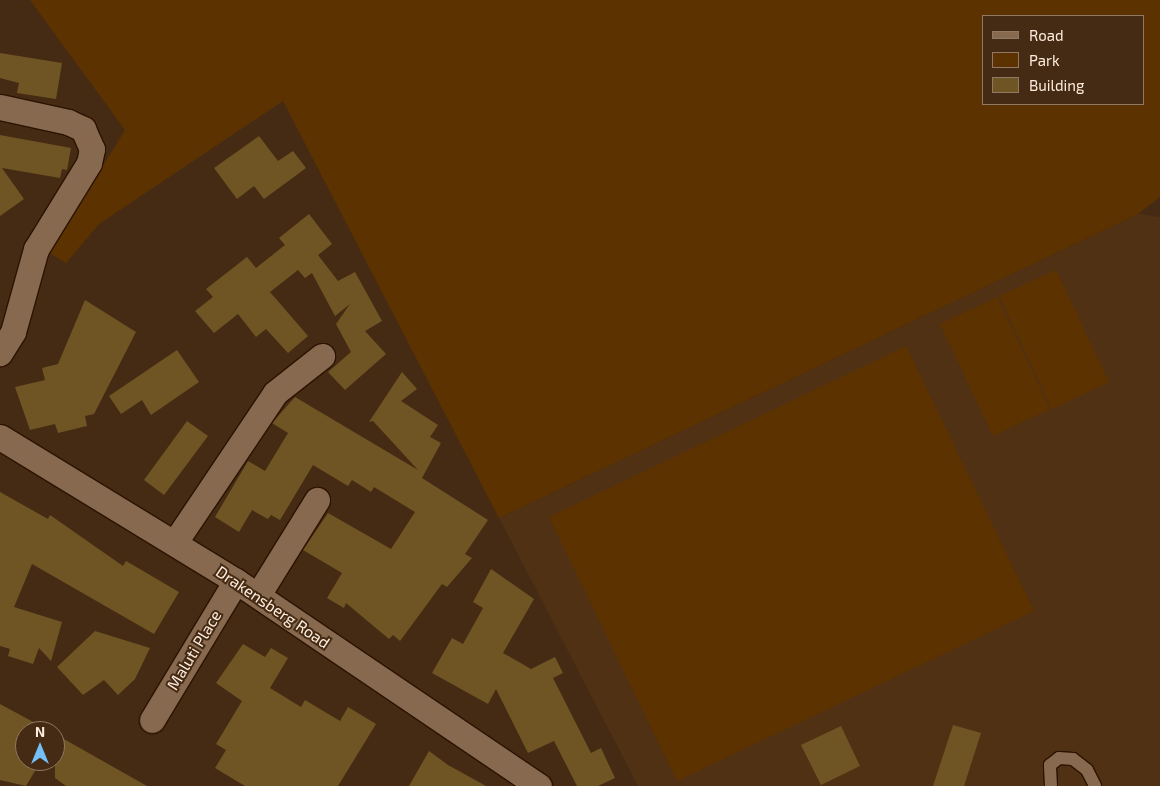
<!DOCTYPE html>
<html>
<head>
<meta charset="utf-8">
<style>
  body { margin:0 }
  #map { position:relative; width:1160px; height:786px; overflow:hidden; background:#452b13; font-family:"Exo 2",sans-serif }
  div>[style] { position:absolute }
  .built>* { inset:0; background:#513113 }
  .green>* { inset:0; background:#5c3200 }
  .building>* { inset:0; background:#6f5524 }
  .roads { filter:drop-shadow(1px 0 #2b1300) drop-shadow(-1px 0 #2b1300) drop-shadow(0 1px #2b1300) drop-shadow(0 -1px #2b1300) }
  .service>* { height:12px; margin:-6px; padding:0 6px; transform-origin:6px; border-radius:6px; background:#87694f }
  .minor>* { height:25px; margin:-12.5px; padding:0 12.5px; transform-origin:12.5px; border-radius:12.5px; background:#87694f }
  span { translate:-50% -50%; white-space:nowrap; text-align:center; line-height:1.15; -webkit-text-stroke:4px #452b13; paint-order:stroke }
  .street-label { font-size:16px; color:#feecde }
  .legend { position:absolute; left:982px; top:15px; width:162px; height:90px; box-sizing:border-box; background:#452b13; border:1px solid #8f7864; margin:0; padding:6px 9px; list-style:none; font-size:15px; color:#feecde }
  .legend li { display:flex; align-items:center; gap:10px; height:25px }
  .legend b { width:25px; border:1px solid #8f7864 }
  .north { position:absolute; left:15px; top:721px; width:50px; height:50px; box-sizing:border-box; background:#452b13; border:1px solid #8f7864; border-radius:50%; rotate:0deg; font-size:14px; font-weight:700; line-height:20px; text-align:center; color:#feecde }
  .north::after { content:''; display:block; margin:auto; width:18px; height:22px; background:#75c0f6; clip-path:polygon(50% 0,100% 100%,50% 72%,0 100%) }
</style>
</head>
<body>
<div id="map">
  <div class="built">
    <div style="clip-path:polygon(1138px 214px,1160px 217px,1160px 786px,638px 786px,499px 518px)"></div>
  </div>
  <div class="green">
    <div style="clip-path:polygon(evenodd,30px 0,1160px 0,1160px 197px,1138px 214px,499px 518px,283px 101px,99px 224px,66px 263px,49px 253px,125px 130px,30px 0,1144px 16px,1144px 104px,984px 104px,984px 16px,1144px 16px)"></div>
    <div style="clip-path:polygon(1056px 270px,1109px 382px,1052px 409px,999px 296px)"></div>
    <div style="clip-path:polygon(997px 297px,1050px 409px,993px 436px,940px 324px)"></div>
    <div style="clip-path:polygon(906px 346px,1034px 611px,677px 781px,549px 517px)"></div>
  </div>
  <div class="building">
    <div style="clip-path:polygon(0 53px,62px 63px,56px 99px,17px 93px,19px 83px,0 78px)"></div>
    <div style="clip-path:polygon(0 135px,71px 148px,67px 170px,62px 169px,60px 178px,2px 168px,24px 199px,0 216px)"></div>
    <div style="clip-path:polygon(259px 136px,278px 161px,293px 151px,306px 168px,264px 199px,254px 186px,237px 199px,214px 168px)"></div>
    <div style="clip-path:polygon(309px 214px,332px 244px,318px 255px,338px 281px,355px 272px,382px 321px,365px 331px,386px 354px,345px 390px,328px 372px,351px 352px,336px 324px,350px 304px,335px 316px,312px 273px,305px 278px,298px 270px,270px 292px,308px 336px,288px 353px,266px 329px,256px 337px,238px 314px,214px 333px,195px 311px,213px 297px,206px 289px,247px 257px,256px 268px,285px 245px,279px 238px)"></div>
    <div style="clip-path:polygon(85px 300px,136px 332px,94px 414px,85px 416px,87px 426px,58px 433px,55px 424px,30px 430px,15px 387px,45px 380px,42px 368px,58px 364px)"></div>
    <div style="clip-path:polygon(177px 350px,199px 382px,151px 415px,142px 400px,121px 414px,109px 396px)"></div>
    <div style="clip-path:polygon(402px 372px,417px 389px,401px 401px,438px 425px,430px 437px,441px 443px,422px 478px,488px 520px,465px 554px,472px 558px,447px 587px,442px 584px,400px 641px,393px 635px,389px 639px,346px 603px,344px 608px,327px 598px,342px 573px,303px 550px,328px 513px,391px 549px,415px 512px,374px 487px,371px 492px,352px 480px,348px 486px,313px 465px,280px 520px,271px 515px,268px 519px,252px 510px,239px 532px,215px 517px,248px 461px,265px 471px,288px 433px,272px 423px,295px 397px,418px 470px,373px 421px,369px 422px)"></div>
    <div style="clip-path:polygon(187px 421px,208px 436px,164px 495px,144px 480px)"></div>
    <div style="clip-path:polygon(0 492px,48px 519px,50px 515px,123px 566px,126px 561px,179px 592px,154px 634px,32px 564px,14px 607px,62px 622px,51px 661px,39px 648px,33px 664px,8px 656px,10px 649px,0 646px)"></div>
    <div style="clip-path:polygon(491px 569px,534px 599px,503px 653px,531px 669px,555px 657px,563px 673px,553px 678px,591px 753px,601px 748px,615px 778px,598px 786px,577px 786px,554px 741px,528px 753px,496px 689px,488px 704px,432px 673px,452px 638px,463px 644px,483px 608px,473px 602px)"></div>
    <div style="clip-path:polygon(95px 631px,150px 648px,135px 679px,118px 695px,104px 680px,83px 695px,57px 667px)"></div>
    <div style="clip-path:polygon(243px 644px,265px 657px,271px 648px,288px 658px,270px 688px,301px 707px,305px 700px,340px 721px,348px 707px,376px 724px,338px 786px,245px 786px,215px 768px,226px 750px,216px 744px,242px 701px,216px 683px)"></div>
    <div style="clip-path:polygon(0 704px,50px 731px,25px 731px,25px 761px,41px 761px,26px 786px,0 780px)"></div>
    <div style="clip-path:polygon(953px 725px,981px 733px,964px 786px,933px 786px)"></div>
    <div style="clip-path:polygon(841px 726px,860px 766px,821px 785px,801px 745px)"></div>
    <div style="clip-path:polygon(55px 734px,147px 786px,66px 786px,55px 778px)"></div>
    <div style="clip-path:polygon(429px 751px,448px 765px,486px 786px,409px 786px)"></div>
  </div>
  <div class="roads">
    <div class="service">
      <div style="left:1051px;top:786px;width:21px;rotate:-93deg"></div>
      <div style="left:1050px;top:765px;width:11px;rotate:-38deg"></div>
      <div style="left:1059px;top:758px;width:14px;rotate:4deg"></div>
      <div style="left:1073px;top:759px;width:18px;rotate:38deg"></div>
      <div style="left:1087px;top:770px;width:18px;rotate:63deg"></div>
    </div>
    <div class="minor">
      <div style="left:0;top:107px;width:70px;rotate:12.4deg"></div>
      <div style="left:68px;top:122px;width:17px;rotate:25deg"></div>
      <div style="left:83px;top:129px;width:22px;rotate:66deg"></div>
      <div style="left:92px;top:149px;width:14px;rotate:102deg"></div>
      <div style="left:89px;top:163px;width:101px;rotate:121.6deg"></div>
      <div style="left:36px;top:249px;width:86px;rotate:105.5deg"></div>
      <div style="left:13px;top:332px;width:25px;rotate:122deg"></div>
      <div style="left:0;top:437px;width:276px;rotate:31.4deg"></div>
      <div style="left:236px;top:581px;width:366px;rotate:34.1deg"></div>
      <div style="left:175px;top:542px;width:179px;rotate:-56.1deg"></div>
      <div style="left:275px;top:393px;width:60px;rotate:-38.2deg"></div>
      <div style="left:258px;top:595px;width:112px;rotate:-58.2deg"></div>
      <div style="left:152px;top:720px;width:162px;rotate:-58.9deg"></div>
    </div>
  </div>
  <div class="street-label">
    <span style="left:273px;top:607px;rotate:34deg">Drakensberg Road</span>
    <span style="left:194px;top:650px;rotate:-59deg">Maluti Place</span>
  </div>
  <ul class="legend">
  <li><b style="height:6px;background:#87694f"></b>Road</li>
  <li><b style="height:14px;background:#5c3200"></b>Park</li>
  <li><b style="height:14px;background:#6f5524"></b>Building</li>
  </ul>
  <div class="north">N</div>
</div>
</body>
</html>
